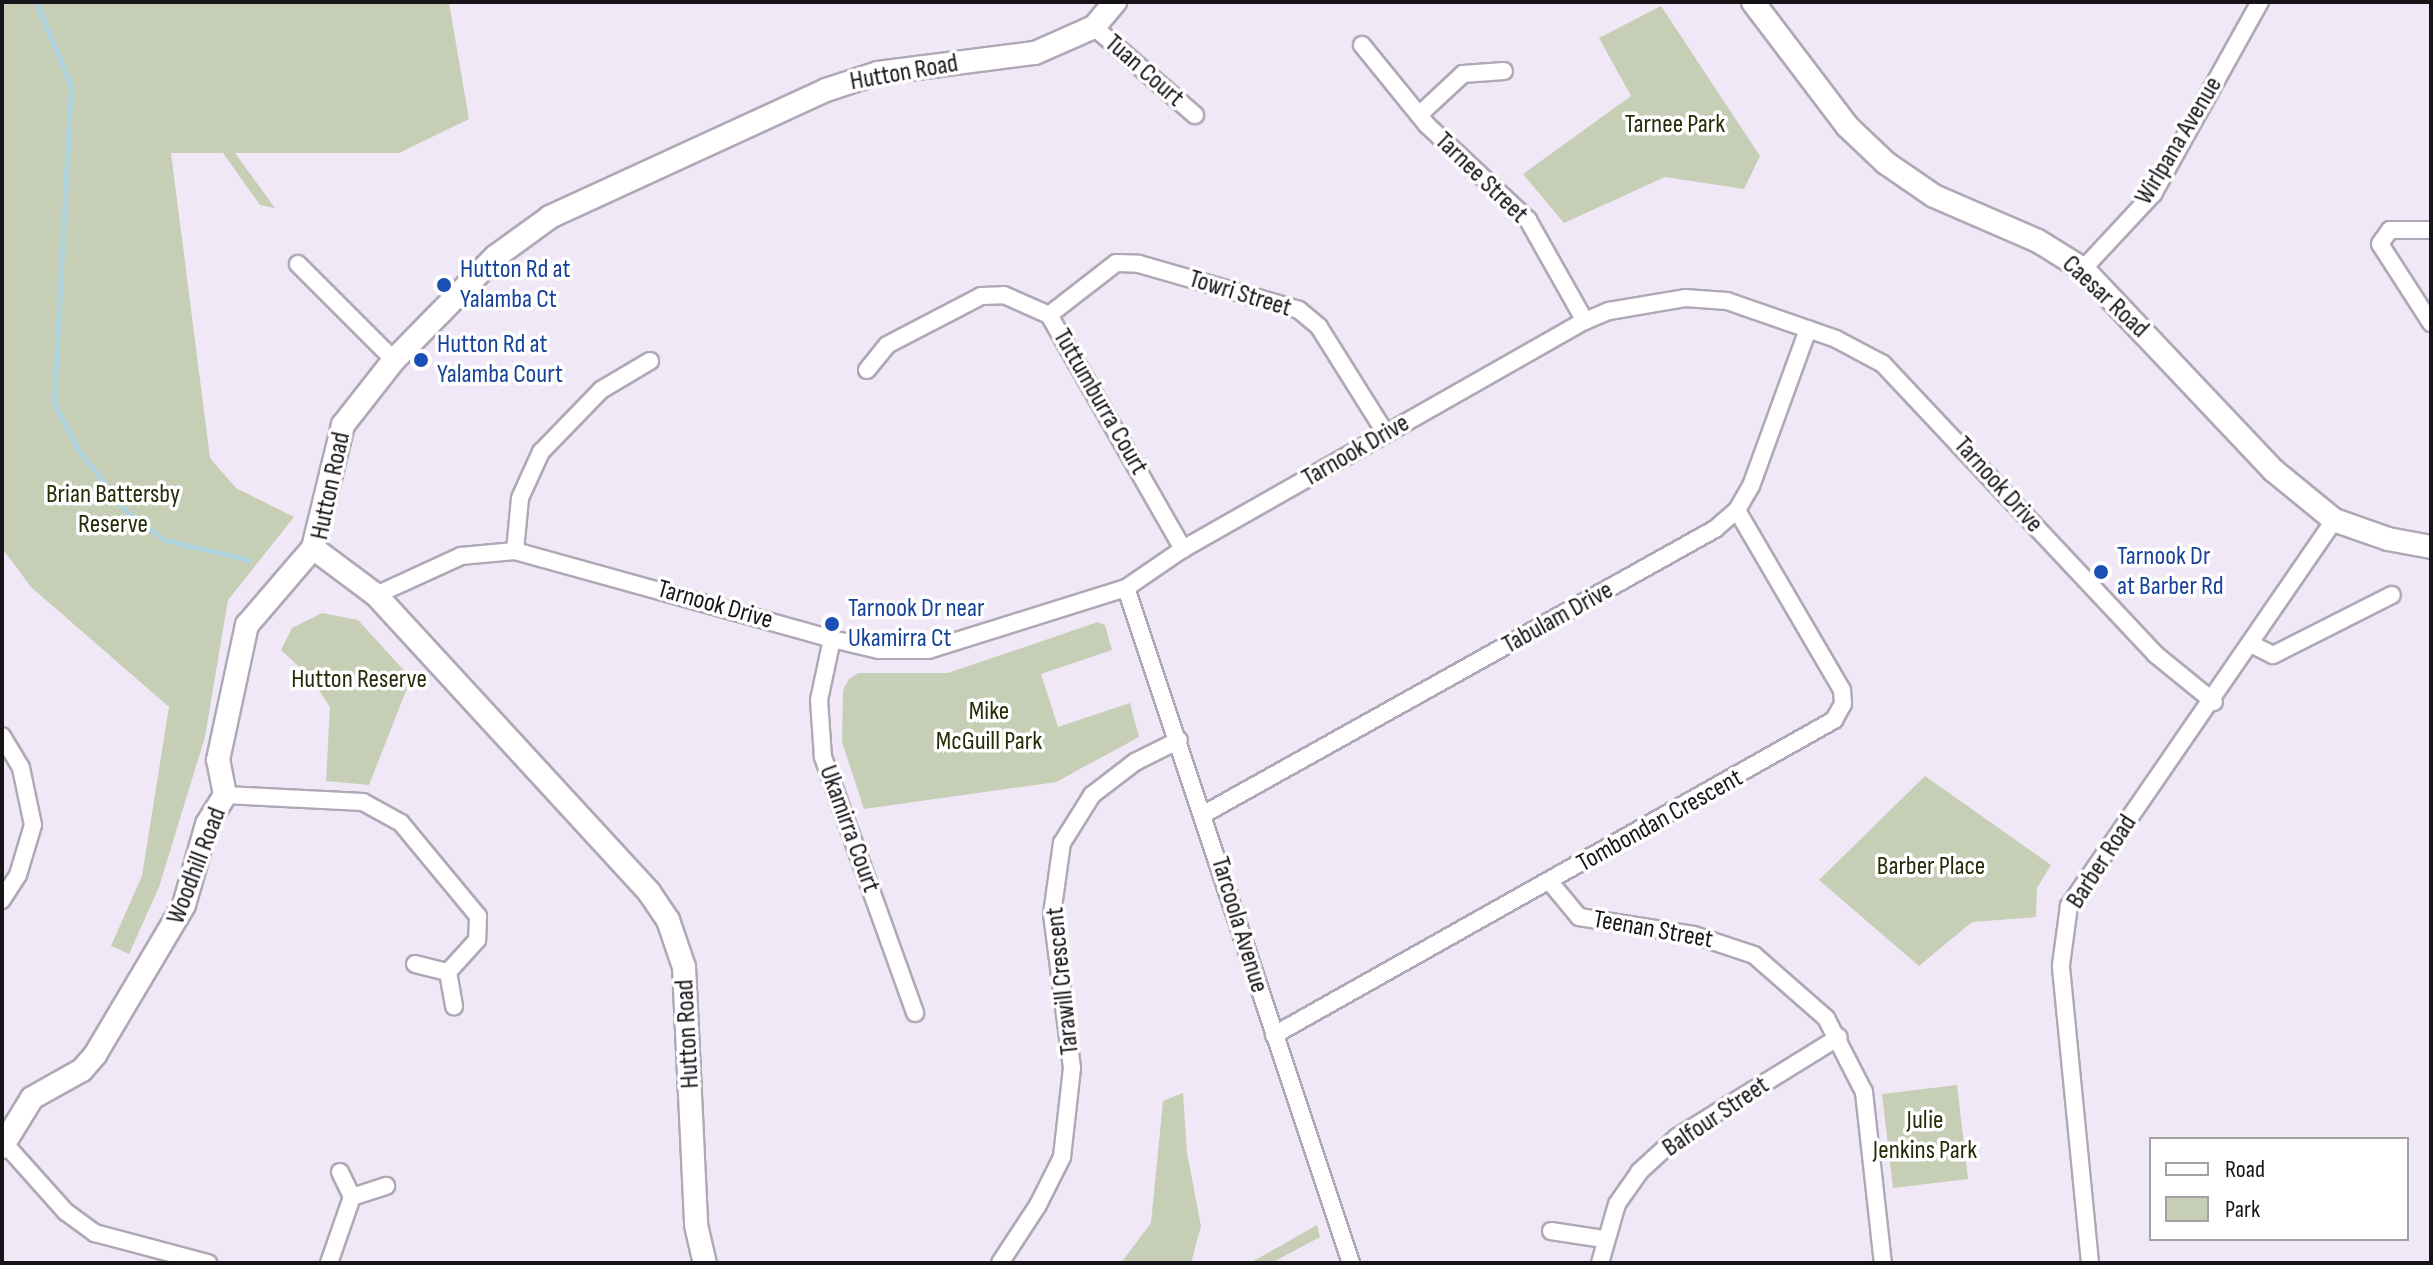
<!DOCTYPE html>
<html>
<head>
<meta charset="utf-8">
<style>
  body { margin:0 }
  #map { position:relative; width:2433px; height:1265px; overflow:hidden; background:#f0e8f6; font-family:"Sofia Sans Condensed",sans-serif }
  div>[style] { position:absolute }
  .green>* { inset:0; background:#c6ceb5 }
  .stream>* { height:5px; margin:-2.5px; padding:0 2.5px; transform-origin:2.5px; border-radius:2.5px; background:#aed3df }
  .roads { filter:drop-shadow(2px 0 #b0a8b6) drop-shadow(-2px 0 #b0a8b6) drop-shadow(0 2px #b0a8b6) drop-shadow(0 -2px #b0a8b6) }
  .street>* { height:16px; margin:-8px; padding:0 8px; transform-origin:8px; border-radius:8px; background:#fff }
  .secondary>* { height:22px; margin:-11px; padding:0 11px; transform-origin:11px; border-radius:11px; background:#fff }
  .dots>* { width:22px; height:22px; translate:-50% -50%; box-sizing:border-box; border:4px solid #fff; border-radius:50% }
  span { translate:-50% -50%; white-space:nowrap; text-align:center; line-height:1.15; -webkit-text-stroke:7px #fff; paint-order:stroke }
  .street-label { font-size:26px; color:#161418 }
  .park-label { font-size:26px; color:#252d08 }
  .transit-label { font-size:26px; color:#164399 }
  .left { translate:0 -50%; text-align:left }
  .frame { position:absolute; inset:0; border:4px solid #161418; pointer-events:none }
  .legend { position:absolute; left:2149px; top:1137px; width:260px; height:104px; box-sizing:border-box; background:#fff; border:2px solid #a2a1a3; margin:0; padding:10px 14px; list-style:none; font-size:24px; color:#161418 }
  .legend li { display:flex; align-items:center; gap:16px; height:40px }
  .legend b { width:40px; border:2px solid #a2a1a3 }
</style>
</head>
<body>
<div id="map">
  <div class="green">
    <div style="clip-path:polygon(2px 2px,449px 3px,469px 119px,399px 153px,235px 153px,275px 208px,260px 205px,223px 153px,171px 153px,210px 458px,236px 488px,294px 517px,228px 600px,205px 737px,159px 887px,129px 954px,111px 946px,142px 876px,169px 707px,31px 587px,2px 548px)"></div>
    <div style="clip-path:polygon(1661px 6px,1760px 156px,1744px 189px,1665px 177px,1564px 223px,1523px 174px,1631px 96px,1599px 38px)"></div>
    <div style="clip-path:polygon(322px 613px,358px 620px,411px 678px,369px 785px,326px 781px,330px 707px,310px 677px,281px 650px,292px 628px)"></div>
    <div style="clip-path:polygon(1098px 622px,1105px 625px,1112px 650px,1041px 674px,1058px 727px,1130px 703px,1139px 737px,1056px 782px,864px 809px,842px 742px,843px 690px,849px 679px,858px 673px,948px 673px)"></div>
    <div style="clip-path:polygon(1925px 776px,2051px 865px,2037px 888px,2036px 917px,1972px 922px,1919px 966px,1819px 880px)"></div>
    <div style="clip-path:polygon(1957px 1085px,1968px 1179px,1893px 1188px,1882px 1094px)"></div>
    <div style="clip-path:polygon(1183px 1093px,1187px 1153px,1201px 1226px,1191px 1263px,1121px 1263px,1151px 1223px,1163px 1101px)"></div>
    <div style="clip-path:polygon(1317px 1225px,1320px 1237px,1271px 1263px,1250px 1263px)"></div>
  </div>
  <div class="stream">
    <div style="left:36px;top:2px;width:91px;rotate:67.4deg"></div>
    <div style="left:71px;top:86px;width:317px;rotate:93.1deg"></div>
    <div style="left:54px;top:403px;width:51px;rotate:62.9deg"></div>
    <div style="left:77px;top:448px;width:81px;rotate:52deg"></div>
    <div style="left:127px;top:512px;width:47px;rotate:36.4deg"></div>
    <div style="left:165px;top:540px;width:86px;rotate:13.4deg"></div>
  </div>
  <div class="roads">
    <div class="street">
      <div style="left:1094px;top:27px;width:134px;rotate:41.1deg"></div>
      <div style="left:1362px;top:45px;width:103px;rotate:50.9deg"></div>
      <div style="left:1427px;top:125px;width:139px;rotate:43.2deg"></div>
      <div style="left:1528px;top:220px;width:116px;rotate:60.6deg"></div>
      <div style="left:1419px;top:115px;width:60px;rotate:-43deg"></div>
      <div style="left:1463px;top:74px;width:41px;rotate:-4.2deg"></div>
      <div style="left:2431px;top:230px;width:41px;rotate:180deg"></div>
      <div style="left:2390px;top:230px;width:17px;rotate:126deg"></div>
      <div style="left:2380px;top:244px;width:94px;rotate:57.2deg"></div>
      <div style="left:298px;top:264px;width:136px;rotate:45deg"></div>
      <div style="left:2083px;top:269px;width:103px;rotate:-47deg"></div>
      <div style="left:2153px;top:194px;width:220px;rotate:-60.9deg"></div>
      <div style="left:1049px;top:315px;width:85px;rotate:-37.8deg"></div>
      <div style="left:1116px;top:263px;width:23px;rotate:2deg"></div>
      <div style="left:1139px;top:264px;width:166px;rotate:16deg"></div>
      <div style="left:1299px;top:310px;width:26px;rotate:40deg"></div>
      <div style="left:1319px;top:327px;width:126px;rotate:57.9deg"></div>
      <div style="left:867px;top:370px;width:32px;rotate:-51deg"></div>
      <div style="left:887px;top:345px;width:106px;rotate:-27.5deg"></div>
      <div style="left:981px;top:296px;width:23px;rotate:-2deg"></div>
      <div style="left:1004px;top:295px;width:49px;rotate:24deg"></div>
      <div style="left:1049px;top:315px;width:270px;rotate:60.2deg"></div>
      <div style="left:515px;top:551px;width:53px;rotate:-84.6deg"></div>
      <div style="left:520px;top:498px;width:51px;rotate:-65.5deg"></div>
      <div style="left:541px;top:452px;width:86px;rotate:-45.9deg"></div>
      <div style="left:601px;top:390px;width:57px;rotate:-30.6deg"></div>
      <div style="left:1126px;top:588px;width:712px;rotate:71.57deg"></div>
      <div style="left:376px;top:595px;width:94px;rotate:-24.6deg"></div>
      <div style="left:461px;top:556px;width:54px;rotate:-5.3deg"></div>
      <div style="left:515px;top:551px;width:329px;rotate:15.5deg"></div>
      <div style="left:832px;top:639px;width:48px;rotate:13.2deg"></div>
      <div style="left:879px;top:650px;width:49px"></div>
      <div style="left:928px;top:650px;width:207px;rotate:-17.4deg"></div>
      <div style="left:1126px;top:588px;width:69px;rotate:-34.4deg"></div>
      <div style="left:1183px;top:549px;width:462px;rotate:-29.6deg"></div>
      <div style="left:1585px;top:321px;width:26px;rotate:-23deg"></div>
      <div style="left:1609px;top:311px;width:77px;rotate:-9.7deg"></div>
      <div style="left:1685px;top:298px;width:42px;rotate:4.1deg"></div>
      <div style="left:1727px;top:301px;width:115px;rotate:19.2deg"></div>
      <div style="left:1836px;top:339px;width:53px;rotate:28deg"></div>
      <div style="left:1883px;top:364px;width:398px;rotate:46.8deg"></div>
      <div style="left:2155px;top:654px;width:76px;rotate:39.1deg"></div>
      <div style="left:832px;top:639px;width:62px;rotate:102deg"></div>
      <div style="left:819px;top:700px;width:57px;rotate:86deg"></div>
      <div style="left:823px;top:757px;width:272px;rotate:70.2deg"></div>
      <div style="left:2253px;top:645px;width:22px;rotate:27deg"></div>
      <div style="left:2273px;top:655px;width:133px;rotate:-26.8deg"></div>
      <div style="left:2px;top:736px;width:37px;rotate:59deg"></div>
      <div style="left:21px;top:768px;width:58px;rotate:78.1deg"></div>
      <div style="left:33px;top:825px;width:52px;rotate:106.7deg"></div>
      <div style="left:18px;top:875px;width:30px;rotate:123deg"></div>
      <div style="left:225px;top:795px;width:138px;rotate:2.9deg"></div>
      <div style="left:363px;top:802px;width:43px;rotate:28.9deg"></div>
      <div style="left:401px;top:823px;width:121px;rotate:50.4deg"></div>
      <div style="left:478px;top:916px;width:24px;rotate:92deg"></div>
      <div style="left:477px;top:940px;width:43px;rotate:132.2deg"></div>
      <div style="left:1204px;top:814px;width:585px;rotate:-29.15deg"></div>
      <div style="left:1715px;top:529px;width:29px;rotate:-41deg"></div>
      <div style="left:1737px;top:510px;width:28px;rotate:-60deg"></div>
      <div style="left:1751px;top:486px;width:167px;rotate:-70deg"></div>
      <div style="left:1550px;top:882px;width:45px;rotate:50.4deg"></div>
      <div style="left:1579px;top:917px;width:116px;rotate:8.9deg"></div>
      <div style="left:1694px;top:935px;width:63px;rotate:18.4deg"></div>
      <div style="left:1754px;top:955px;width:96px;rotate:41.2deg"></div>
      <div style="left:1826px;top:1018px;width:83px;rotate:62.8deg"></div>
      <div style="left:1864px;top:1092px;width:172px;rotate:83.7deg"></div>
      <div style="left:415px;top:964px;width:34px;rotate:14deg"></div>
      <div style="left:448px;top:972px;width:35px;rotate:80deg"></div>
      <div style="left:1274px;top:1035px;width:643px;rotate:-29.36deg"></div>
      <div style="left:1834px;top:720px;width:18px;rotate:-61deg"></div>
      <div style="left:1843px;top:704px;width:14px;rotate:-94deg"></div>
      <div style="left:1842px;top:690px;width:208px;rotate:-120.3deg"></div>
      <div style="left:6px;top:1145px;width:90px;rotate:48.2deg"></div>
      <div style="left:66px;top:1212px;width:36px;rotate:36deg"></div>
      <div style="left:95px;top:1233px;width:117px;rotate:14.9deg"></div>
      <div style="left:340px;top:1172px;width:28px;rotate:64deg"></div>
      <div style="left:352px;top:1197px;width:36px;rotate:-18deg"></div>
      <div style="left:1551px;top:1231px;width:53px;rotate:8.7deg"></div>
      <div style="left:329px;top:1263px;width:70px;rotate:-70.8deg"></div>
      <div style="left:1000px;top:1263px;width:69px;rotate:-56.8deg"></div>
      <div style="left:1038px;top:1205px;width:54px;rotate:-63.4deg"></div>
      <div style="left:1062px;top:1157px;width:90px;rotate:-83.6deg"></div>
      <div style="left:1072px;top:1068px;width:155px;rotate:-97.4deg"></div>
      <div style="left:1052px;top:914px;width:72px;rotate:-82deg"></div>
      <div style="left:1062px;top:843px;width:57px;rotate:-58deg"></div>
      <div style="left:1092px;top:795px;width:54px;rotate:-37.5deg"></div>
      <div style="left:1135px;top:762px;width:49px;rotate:-26.6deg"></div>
      <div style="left:1600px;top:1263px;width:61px;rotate:-73.9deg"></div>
      <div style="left:1617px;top:1204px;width:39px;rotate:-55deg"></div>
      <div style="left:1639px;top:1172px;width:52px;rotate:-42.6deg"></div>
      <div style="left:1677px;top:1137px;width:190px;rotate:-31.7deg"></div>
      <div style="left:2090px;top:1263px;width:299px;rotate:-95.6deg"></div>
      <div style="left:2061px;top:965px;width:60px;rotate:-82.3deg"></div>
      <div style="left:2069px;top:906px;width:468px;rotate:-55.5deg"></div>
    </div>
    <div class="secondary">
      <div style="left:1753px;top:2px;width:156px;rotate:52.8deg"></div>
      <div style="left:1847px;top:126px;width:54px;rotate:43.5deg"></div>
      <div style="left:1886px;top:163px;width:58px;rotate:34.5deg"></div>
      <div style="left:1934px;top:196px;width:113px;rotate:23.4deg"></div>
      <div style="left:2038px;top:241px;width:53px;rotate:31.9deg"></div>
      <div style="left:2083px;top:269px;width:277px;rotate:46.6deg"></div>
      <div style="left:2273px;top:470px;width:79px;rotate:39.3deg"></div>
      <div style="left:2334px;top:520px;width:57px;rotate:19.4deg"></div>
      <div style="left:2388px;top:539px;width:44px;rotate:10.5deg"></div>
      <div style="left:313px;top:548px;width:79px;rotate:36.7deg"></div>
      <div style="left:376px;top:595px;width:403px;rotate:47.4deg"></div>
      <div style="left:649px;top:892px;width:34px;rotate:56deg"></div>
      <div style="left:668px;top:920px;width:50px;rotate:71.2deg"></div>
      <div style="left:684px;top:967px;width:258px;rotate:87.3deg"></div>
      <div style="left:696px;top:1225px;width:39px;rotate:77deg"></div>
      <div style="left:2px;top:1147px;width:57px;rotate:-58.5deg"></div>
      <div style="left:32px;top:1098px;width:57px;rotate:-29.2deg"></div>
      <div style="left:82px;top:1070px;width:20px;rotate:-49deg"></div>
      <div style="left:95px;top:1055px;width:174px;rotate:-59.3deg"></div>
      <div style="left:184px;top:905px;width:84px;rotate:-74.1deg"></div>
      <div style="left:207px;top:824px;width:34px;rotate:-58deg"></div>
      <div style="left:225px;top:795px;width:36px;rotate:-101deg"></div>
      <div style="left:218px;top:760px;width:138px;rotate:-77.9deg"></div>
      <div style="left:247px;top:625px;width:101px;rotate:-49.4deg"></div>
      <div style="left:313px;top:548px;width:127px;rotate:-76.3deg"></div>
      <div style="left:343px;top:425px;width:83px;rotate:-51.9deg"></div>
      <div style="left:394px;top:360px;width:144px;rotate:-45.6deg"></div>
      <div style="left:495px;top:257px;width:68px;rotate:-36deg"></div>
      <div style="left:550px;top:217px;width:304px;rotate:-24.7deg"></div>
      <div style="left:826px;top:90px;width:55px;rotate:-18.1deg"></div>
      <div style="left:878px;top:73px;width:158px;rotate:-7.3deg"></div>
      <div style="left:1035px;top:53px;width:64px;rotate:-23.8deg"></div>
      <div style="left:1094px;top:27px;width:33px;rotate:-50deg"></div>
    </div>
  </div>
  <div class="dots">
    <div style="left:444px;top:285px;background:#1a4fb4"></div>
    <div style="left:421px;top:360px;background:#1a4fb4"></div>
    <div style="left:2101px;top:572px;background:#1a4fb4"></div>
    <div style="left:832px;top:624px;background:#1a4fb4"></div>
  </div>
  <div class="street-label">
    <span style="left:1144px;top:71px;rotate:41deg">Tuan Court</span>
    <span style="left:904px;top:73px;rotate:-10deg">Hutton Road</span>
    <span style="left:2179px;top:141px;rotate:-59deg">Wirlpana Avenue</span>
    <span style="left:1481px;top:178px;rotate:44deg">Tarnee Street</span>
    <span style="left:1240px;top:294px;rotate:17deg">Towri Street</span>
    <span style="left:2105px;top:297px;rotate:43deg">Caesar Road</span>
    <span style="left:1100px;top:402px;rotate:60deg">Tuttumburra Court</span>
    <span style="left:1356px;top:451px;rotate:-30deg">Tarnook Drive</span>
    <span style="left:1998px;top:485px;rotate:48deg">Tarnook Drive</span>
    <span style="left:331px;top:486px;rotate:-78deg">Hutton Road</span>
    <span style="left:715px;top:605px;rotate:16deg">Tarnook Drive</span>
    <span style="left:1558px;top:618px;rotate:-29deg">Tabulam Drive</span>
    <span style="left:1660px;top:821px;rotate:-29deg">Tombondan Crescent</span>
    <span style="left:849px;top:829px;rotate:70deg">Ukamirra Court</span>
    <span style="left:2102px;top:862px;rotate:-57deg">Barber Road</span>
    <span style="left:197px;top:866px;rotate:-69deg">Woodhill Road</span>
    <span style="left:1239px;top:925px;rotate:73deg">Tarcoola Avenue</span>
    <span style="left:1653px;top:930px;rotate:10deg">Teenan Street</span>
    <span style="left:1063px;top:981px;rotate:-96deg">Tarawill Crescent</span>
    <span style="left:688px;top:1034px;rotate:-93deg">Hutton Road</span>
    <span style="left:1716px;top:1117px;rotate:-34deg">Balfour Street</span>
  </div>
  <div class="park-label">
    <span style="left:1675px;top:125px">Tarnee Park</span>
    <span style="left:113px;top:510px">Brian Battersby<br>Reserve</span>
    <span style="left:359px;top:680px">Hutton Reserve</span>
    <span style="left:989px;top:727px">Mike<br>McGuill Park</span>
    <span style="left:1931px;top:867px">Barber Place</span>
    <span style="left:1925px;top:1136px">Julie<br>Jenkins Park</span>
  </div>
  <div class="transit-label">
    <span class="left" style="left:460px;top:285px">Hutton Rd at<br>Yalamba Ct</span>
    <span class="left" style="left:437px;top:360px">Hutton Rd at<br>Yalamba Court</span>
    <span class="left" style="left:2117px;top:572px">Tarnook Dr<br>at Barber Rd</span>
    <span class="left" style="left:848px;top:624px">Tarnook Dr near<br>Ukamirra Ct</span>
  </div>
  <div class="frame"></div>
  <ul class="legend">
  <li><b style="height:10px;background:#fff"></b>Road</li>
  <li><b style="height:22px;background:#c6ceb5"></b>Park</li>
  </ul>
</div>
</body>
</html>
